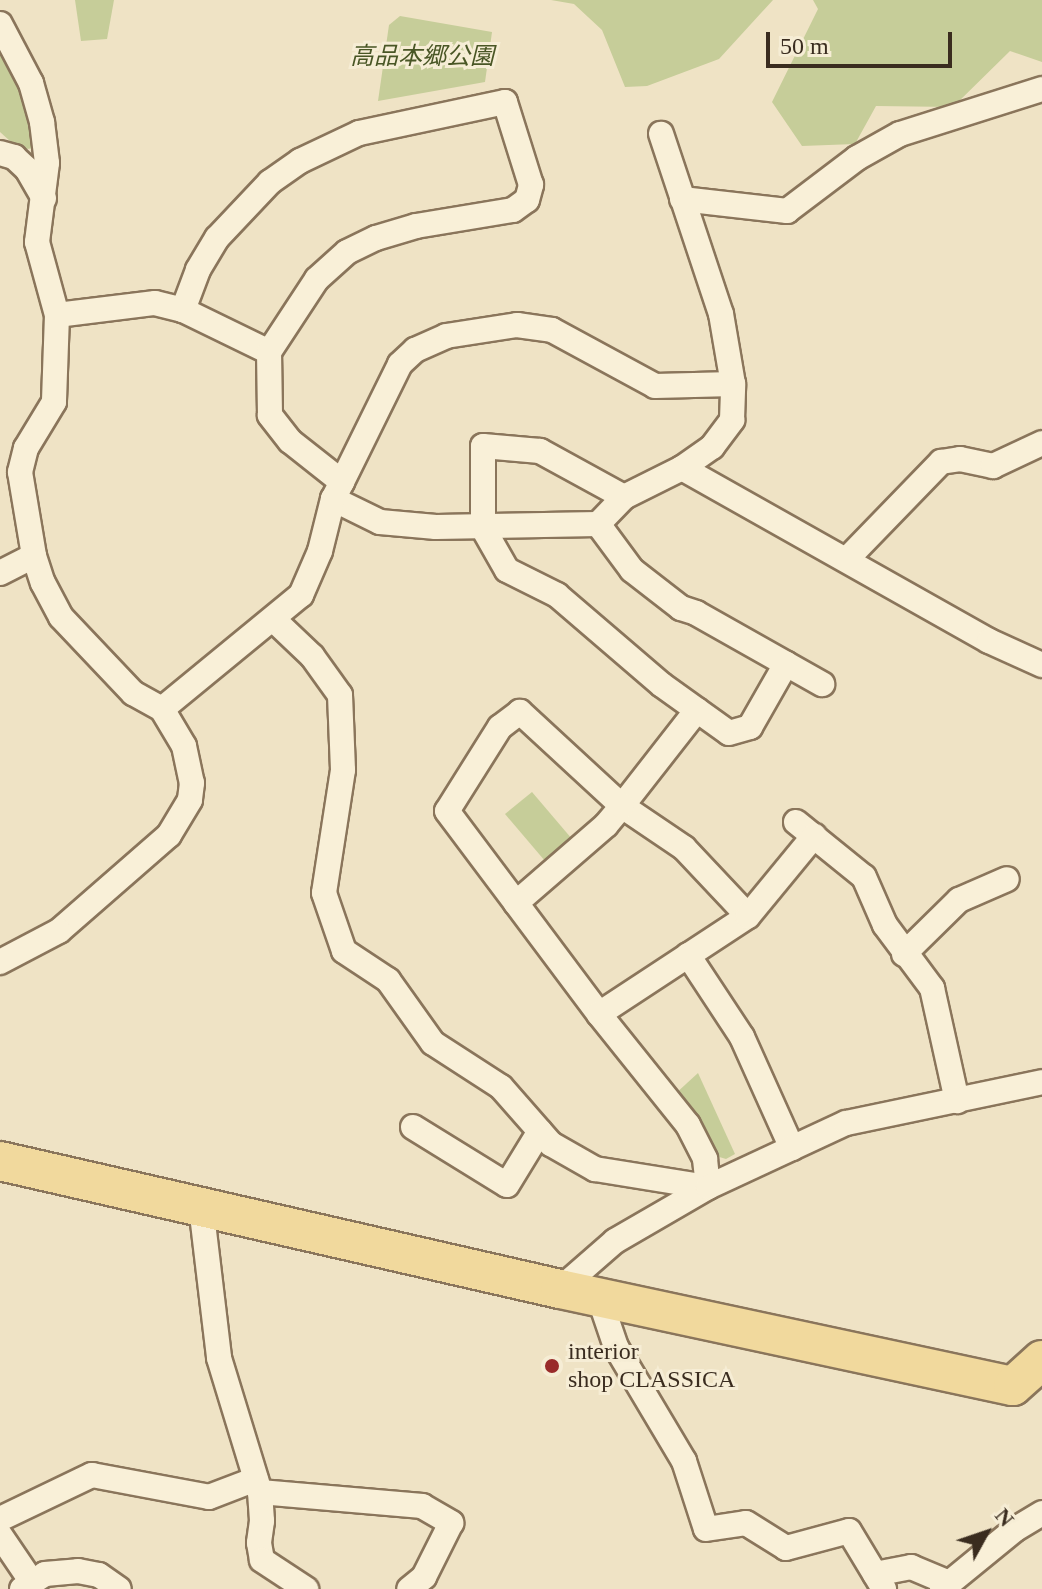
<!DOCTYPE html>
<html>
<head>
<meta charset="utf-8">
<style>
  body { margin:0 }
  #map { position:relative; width:1042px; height:1589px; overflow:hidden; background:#efe3c5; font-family:"Times New Roman","Noto Sans JP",serif }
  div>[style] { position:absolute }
  .green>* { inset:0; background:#c6cd99 }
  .roads { filter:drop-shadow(2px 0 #8a755b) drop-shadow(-2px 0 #8a755b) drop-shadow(0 2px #8a755b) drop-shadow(0 -2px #8a755b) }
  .street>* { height:24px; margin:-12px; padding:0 12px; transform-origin:12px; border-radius:12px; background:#f9f0d8 }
  .primary>* { height:38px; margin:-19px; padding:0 19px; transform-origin:19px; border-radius:19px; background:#f1d99d }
  .dots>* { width:22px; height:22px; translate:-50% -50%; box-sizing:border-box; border:4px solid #f6edd5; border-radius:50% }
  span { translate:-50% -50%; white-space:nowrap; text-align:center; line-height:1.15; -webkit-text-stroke:6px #f6edd5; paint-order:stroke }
  .park-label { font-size:24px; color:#495625; font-style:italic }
  .poi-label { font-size:24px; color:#3a2c1f }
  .left { translate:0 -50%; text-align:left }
  .north { position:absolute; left:946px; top:1493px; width:80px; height:80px; -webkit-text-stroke:6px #f6edd5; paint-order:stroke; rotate:50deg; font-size:22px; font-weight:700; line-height:32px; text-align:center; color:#3a2c1f }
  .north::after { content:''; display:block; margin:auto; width:28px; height:36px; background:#3a2c1f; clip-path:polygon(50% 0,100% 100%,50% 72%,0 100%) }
  .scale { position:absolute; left:766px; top:32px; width:186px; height:36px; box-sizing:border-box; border:4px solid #3a2c1f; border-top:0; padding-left:10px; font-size:24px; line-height:28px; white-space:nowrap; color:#3a2c1f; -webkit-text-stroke:6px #f6edd5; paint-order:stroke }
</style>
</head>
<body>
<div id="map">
  <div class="green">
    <div style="clip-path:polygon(75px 0,114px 0,107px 39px,81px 41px)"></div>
    <div style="clip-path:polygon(551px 0,773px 0,719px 59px,647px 86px,625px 87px,602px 30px,574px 4px)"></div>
    <div style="clip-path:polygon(813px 0,1042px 0,1042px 62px,1010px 51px,953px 107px,876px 106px,855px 144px,802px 146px,772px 102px,818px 9px)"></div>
    <div style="clip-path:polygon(400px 16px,492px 32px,485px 82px,378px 101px,389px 25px)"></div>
    <div style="clip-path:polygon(0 44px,13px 65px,37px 130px,34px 148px,20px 150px,0 132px)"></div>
    <div style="clip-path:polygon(532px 792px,572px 839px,545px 861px,505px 814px)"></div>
    <div style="clip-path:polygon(698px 1073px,735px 1154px,726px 1159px,716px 1156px,674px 1095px)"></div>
  </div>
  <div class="roads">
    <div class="street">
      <div style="left:0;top:24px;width:67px;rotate:62.3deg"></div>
      <div style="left:31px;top:83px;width:41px;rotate:74.2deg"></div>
      <div style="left:42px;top:122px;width:41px;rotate:83deg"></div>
      <div style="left:47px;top:163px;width:80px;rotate:97.2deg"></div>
      <div style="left:37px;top:242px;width:76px;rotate:74.7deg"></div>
      <div style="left:57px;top:315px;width:87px;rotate:92deg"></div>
      <div style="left:54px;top:402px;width:54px;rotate:121.3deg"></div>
      <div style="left:26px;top:448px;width:25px;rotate:104deg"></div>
      <div style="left:20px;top:472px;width:85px;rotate:80.5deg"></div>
      <div style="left:34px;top:556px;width:28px;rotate:72deg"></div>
      <div style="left:43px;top:583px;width:38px;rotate:62deg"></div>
      <div style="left:61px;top:617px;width:105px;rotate:46.5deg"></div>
      <div style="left:133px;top:693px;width:33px;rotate:29deg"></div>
      <div style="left:162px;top:709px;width:43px;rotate:59.3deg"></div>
      <div style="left:184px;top:746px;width:38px;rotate:78deg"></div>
      <div style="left:192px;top:783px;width:17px;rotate:97deg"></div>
      <div style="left:190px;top:800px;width:41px;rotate:121deg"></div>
      <div style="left:169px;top:835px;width:146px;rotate:138.9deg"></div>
      <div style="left:59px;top:931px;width:67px;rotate:152.3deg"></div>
      <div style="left:0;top:153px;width:15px;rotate:16deg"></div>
      <div style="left:14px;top:157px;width:18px;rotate:43deg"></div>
      <div style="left:27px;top:169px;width:34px;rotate:60deg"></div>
      <div style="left:682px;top:199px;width:106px;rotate:6.5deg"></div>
      <div style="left:787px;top:211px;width:88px;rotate:-37.1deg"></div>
      <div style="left:857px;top:158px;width:49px;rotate:-29.2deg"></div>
      <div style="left:900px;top:134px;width:149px;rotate:-17.6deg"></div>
      <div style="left:57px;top:315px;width:99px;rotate:-7deg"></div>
      <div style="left:155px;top:303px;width:29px;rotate:14deg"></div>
      <div style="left:183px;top:310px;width:96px;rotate:26deg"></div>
      <div style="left:682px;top:468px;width:352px;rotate:29.4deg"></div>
      <div style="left:989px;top:641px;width:58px;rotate:24.4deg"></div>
      <div style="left:342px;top:482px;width:131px;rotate:-63.8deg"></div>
      <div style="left:400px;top:364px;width:21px;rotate:-43deg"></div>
      <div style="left:415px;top:350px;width:34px;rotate:-24deg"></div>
      <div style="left:446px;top:336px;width:72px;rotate:-8.8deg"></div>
      <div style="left:517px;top:325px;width:35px;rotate:8deg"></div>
      <div style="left:552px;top:330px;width:117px;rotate:28.5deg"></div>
      <div style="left:655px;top:386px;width:78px;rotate:-1.5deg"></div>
      <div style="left:624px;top:497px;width:96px;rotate:-151.3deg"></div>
      <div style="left:540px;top:451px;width:57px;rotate:-175deg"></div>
      <div style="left:483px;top:446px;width:82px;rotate:90deg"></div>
      <div style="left:483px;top:528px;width:48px;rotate:60.3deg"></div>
      <div style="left:507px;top:570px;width:56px;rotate:26.6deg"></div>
      <div style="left:557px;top:595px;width:138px;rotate:40.6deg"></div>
      <div style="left:662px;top:685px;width:82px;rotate:35.6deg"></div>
      <div style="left:729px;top:733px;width:22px;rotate:-16deg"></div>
      <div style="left:750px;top:727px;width:73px;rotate:-60.3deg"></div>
      <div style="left:333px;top:499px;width:52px;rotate:26.1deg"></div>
      <div style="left:380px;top:522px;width:56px;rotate:5.1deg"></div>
      <div style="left:436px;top:527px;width:162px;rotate:-1.1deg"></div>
      <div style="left:598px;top:524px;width:37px;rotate:-46deg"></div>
      <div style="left:624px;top:497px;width:65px;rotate:-26.6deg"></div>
      <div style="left:682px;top:468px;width:37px;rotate:-35deg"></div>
      <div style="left:712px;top:447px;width:34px;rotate:-53deg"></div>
      <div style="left:732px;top:420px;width:36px;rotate:-88deg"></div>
      <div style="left:733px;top:384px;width:71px;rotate:-99.7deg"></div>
      <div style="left:721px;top:314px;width:190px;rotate:-108.4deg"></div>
      <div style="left:598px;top:524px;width:57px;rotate:53.5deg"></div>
      <div style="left:632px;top:570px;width:62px;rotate:37.8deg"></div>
      <div style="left:681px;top:608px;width:16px;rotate:18deg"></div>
      <div style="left:696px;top:613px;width:145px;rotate:29.4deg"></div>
      <div style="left:848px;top:558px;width:134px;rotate:-45.9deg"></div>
      <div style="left:941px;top:462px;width:19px;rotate:-9deg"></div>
      <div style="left:960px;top:459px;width:34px;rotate:12deg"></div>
      <div style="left:993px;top:466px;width:54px;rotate:-25.1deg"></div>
      <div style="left:0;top:573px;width:38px;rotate:-27deg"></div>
      <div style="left:273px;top:619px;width:54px;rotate:43.5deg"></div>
      <div style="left:312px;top:656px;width:48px;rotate:54.3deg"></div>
      <div style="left:340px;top:695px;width:75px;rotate:87.7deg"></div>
      <div style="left:343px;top:770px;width:124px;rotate:98.8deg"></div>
      <div style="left:324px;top:893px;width:61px;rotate:71deg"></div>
      <div style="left:344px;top:951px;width:53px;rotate:33.4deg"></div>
      <div style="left:388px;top:980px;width:77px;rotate:54.5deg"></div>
      <div style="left:433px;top:1043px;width:81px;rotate:32.9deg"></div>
      <div style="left:501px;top:1087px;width:76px;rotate:48.7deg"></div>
      <div style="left:551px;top:1144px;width:51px;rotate:29.6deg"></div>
      <div style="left:595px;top:1169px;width:114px;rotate:9.1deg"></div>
      <div style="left:162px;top:709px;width:180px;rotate:-39.4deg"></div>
      <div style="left:301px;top:595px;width:48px;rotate:-66.6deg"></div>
      <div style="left:320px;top:551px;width:54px;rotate:-76deg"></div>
      <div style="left:333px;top:499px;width:19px;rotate:-62deg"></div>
      <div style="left:342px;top:482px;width:66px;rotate:-141.7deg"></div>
      <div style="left:290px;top:441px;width:33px;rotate:-128deg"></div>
      <div style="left:270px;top:415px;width:63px;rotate:-90.9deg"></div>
      <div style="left:269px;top:352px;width:87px;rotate:-56.7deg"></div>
      <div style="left:317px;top:279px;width:40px;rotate:-42deg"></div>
      <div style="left:347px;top:252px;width:32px;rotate:-26deg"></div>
      <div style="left:376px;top:238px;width:42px;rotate:-16.7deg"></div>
      <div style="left:416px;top:226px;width:98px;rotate:-9.4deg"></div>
      <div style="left:513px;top:210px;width:17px;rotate:-36deg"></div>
      <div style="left:527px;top:200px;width:16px;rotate:-75deg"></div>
      <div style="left:531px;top:185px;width:87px;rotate:-107.4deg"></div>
      <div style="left:505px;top:102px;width:149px;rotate:168deg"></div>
      <div style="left:359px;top:133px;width:65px;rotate:154.6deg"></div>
      <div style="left:300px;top:161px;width:37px;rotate:145deg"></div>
      <div style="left:270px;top:182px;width:77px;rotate:133.4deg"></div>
      <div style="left:217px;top:238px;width:37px;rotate:121deg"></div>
      <div style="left:198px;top:270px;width:43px;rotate:110.6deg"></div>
      <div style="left:697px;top:710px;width:122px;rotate:128deg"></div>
      <div style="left:622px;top:806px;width:75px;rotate:34.1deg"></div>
      <div style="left:684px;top:848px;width:93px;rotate:46.7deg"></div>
      <div style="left:796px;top:822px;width:87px;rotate:39deg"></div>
      <div style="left:864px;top:877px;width:52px;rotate:66.4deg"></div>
      <div style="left:885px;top:925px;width:79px;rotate:53.3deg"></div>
      <div style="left:932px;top:988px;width:116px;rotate:77.5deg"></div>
      <div style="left:516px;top:903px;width:119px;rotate:-40.9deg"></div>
      <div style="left:606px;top:825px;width:25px;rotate:-50deg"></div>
      <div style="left:622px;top:806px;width:139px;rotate:-137.3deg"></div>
      <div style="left:520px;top:712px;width:25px;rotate:143deg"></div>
      <div style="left:500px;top:727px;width:99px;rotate:122.2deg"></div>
      <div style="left:447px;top:811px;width:115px;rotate:53.1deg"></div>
      <div style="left:516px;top:903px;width:139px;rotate:53.2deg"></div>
      <div style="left:599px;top:1014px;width:142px;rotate:51.3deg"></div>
      <div style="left:688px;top:1125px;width:38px;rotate:63deg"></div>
      <div style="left:705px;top:1159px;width:28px;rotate:84deg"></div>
      <div style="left:904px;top:954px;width:77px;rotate:-44.5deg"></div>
      <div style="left:959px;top:900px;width:52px;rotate:-23.6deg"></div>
      <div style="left:688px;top:955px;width:98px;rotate:56.6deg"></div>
      <div style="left:742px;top:1037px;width:122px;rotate:65.8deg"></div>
      <div style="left:599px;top:1014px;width:178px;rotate:-33.3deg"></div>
      <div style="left:748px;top:916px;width:104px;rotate:-50.5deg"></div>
      <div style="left:413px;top:1127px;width:110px;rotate:31.7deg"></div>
      <div style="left:507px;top:1185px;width:63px;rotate:-58.6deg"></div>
      <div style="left:201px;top:1206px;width:153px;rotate:83.2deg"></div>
      <div style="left:219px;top:1358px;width:140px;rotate:73deg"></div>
      <div style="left:260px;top:1492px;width:29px;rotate:86deg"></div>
      <div style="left:262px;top:1521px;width:22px;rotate:98deg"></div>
      <div style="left:259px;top:1543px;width:17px;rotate:80deg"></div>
      <div style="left:262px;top:1560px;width:53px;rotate:33.4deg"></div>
      <div style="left:560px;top:1289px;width:73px;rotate:-41.1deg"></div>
      <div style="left:615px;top:1241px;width:108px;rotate:-30.1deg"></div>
      <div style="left:708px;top:1187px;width:152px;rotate:-24.9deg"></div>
      <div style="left:846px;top:1123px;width:200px;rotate:-11.8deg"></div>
      <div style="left:599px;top:1297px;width:53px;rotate:71.2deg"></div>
      <div style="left:616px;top:1347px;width:133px;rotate:59.2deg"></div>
      <div style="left:684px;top:1461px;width:71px;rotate:72.1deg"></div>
      <div style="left:706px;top:1529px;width:40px;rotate:-8.5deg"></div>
      <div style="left:746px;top:1523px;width:47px;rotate:32deg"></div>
      <div style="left:786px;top:1548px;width:65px;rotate:-15.1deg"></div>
      <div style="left:849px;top:1531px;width:68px;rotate:58.9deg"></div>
      <div style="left:260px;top:1492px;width:163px;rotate:4.9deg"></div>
      <div style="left:422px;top:1506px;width:34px;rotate:30deg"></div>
      <div style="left:451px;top:1523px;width:60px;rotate:116.6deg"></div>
      <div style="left:424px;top:1577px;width:19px;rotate:141deg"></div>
      <div style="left:0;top:1519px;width:102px;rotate:-25.6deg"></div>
      <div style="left:92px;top:1475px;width:119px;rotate:10.6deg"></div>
      <div style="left:209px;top:1497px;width:50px;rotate:-21deg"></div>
      <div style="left:0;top:1535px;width:57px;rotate:55.8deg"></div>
      <div style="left:875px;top:1574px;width:37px;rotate:-11deg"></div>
      <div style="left:911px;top:1567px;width:41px;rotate:22.8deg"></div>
      <div style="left:22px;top:1589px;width:27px;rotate:-33deg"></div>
      <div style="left:45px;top:1574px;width:33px;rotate:-5deg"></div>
      <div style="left:78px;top:1571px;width:21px;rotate:11deg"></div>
      <div style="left:99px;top:1575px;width:24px;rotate:35deg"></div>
      <div style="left:942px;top:1589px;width:93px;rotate:-39.3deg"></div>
      <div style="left:1014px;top:1530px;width:33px;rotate:-31deg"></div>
    </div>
    <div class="primary">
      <div style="left:0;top:1161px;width:574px;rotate:12.88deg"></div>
      <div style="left:560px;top:1289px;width:463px;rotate:12.1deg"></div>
      <div style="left:1013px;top:1386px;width:39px;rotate:-42deg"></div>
    </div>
  </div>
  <div class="dots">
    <div style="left:552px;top:1366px;background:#992b2a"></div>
  </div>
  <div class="park-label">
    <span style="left:422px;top:57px">高品本郷公園</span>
  </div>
  <div class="poi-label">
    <span class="left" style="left:568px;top:1366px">interior<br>shop CLASSICA</span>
  </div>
  <div class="north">N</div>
  <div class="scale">50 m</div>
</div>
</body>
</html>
